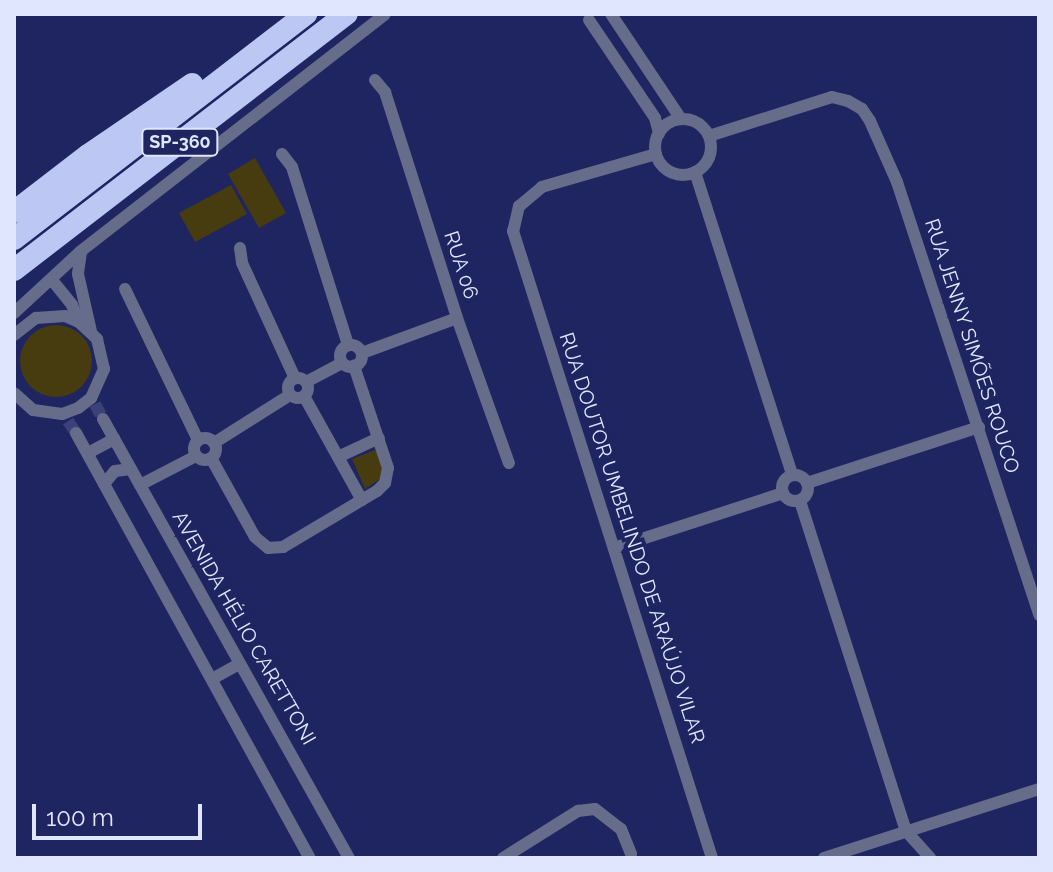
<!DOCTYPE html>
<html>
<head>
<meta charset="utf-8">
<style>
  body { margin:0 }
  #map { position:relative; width:1053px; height:872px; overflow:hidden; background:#1f2561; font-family:Raleway,sans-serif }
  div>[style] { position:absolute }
  .green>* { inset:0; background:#473b10 }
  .round { border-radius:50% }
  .minor-tunnel>* { height:12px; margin-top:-6px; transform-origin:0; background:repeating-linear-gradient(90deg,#3c4278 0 12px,transparent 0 18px) }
  .minor>* { height:12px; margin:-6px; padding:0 6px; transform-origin:6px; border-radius:6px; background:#666d8b }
  .minor>.ring { margin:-6px; padding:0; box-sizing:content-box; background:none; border:12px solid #666d8b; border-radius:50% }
  .motorway>* { height:22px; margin:-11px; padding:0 11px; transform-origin:11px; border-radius:11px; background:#bcc7f4 }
  span { translate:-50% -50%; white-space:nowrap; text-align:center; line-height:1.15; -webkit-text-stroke:8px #1f2561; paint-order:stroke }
  .shield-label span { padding:2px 6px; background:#1f2561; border:2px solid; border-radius:6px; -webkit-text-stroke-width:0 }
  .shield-label { font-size:18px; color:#e0e6fd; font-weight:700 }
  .street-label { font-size:20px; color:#e0e6fd }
  .frame { position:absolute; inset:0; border:16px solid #e0e6fd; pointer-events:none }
  .scale { position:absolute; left:32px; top:804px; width:170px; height:36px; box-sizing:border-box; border:4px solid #e0e6fd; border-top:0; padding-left:10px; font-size:24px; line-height:28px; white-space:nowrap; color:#e0e6fd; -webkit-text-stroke:6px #1f2561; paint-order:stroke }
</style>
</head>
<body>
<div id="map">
  <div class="green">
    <div style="clip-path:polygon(255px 158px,286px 213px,259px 228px,228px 174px)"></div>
    <div style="clip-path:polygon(231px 185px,247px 214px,195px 242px,179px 213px)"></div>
    <div class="round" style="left:20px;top:325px;width:72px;height:72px"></div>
    <div style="clip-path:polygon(378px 449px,383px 477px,365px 489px,352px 459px)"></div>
  </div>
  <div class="minor-tunnel">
    <div style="left:95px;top:404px;width:17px;rotate:62deg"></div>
    <div style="left:68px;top:421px;width:14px;rotate:56deg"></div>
  </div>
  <div class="minor">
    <div style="left:611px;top:14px;width:126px;rotate:56.3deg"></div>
    <div style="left:589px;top:20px;width:118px;rotate:56deg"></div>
    <div style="left:655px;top:118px;width:16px;rotate:75deg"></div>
    <div style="left:375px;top:80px;width:16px;rotate:50deg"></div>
    <div style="left:385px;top:92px;width:237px;rotate:72.3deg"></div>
    <div style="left:457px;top:318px;width:154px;rotate:70.3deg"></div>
    <div class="ring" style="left:655px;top:119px;width:44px;height:44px"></div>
    <div style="left:709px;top:136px;width:129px;rotate:-17.6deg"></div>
    <div style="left:832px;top:97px;width:16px;rotate:14deg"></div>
    <div style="left:848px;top:101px;width:16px;rotate:30deg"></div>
    <div style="left:862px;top:109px;width:14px;rotate:56deg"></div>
    <div style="left:870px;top:121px;width:67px;rotate:66.1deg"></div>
    <div style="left:897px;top:182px;width:456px;rotate:71.8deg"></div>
    <div style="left:282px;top:154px;width:16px;rotate:52deg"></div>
    <div style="left:292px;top:167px;width:187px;rotate:72.5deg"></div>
    <div style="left:656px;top:154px;width:119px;rotate:163.9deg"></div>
    <div style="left:542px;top:187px;width:30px;rotate:140deg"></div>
    <div style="left:519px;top:206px;width:26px;rotate:103deg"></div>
    <div style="left:513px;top:231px;width:658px;rotate:72.39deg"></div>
    <div style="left:695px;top:172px;width:318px;rotate:72.2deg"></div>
    <div style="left:240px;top:248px;width:15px;rotate:82deg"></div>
    <div style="left:242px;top:263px;width:127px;rotate:65.3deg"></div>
    <div style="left:81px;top:252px;width:22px;rotate:98deg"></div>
    <div style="left:78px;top:274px;width:58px;rotate:77.2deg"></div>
    <div style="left:52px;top:280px;width:32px;rotate:51deg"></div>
    <div style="left:72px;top:305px;width:18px;rotate:68deg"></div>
    <div style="left:125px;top:289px;width:168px;rotate:64.2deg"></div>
    <div style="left:14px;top:313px;width:91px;rotate:-42.8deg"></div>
    <div style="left:81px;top:251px;width:385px;rotate:-37.9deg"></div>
    <div style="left:14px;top:335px;width:28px;rotate:-38deg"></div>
    <div style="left:36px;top:318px;width:29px;rotate:-4deg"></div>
    <div style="left:65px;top:316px;width:15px;rotate:23deg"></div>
    <div style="left:79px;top:322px;width:25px;rotate:43deg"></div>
    <div style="left:97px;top:339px;width:31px;rotate:77deg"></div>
    <div style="left:104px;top:369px;width:32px;rotate:114deg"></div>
    <div style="left:91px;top:398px;width:16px;rotate:142deg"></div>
    <div style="left:78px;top:408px;width:17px;rotate:159deg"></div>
    <div style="left:62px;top:414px;width:29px;rotate:-172deg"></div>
    <div style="left:33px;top:410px;width:25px;rotate:-138deg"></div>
    <div class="ring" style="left:340px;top:345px;width:10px;height:10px"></div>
    <div style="left:362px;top:353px;width:101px;rotate:-20.2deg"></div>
    <div class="ring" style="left:288px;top:378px;width:8px;height:8px"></div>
    <div style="left:306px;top:382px;width:41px;rotate:-27.8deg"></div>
    <div style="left:304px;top:396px;width:119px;rotate:60.9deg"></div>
    <div style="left:103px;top:419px;width:503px;rotate:60.74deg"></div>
    <div style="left:76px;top:433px;width:485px;rotate:61.2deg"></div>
    <div class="ring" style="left:194px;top:438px;width:10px;height:10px"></div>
    <div style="left:214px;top:443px;width:90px;rotate:-32.3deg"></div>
    <div style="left:88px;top:453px;width:30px;rotate:-28deg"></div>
    <div style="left:338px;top:457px;width:45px;rotate:-24.9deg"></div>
    <div style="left:211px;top:458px;width:90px;rotate:60.9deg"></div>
    <div style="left:255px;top:537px;width:17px;rotate:40deg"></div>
    <div style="left:268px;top:548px;width:15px;rotate:-4deg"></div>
    <div style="left:283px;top:547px;width:109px;rotate:-30.8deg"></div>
    <div style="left:377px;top:491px;width:11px;rotate:-45deg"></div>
    <div style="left:385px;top:483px;width:15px;rotate:-79deg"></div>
    <div style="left:388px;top:468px;width:108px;rotate:-108.4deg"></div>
    <div class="ring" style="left:782px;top:475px;width:14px;height:14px"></div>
    <div style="left:807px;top:483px;width:181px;rotate:-18deg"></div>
    <div style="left:104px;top:484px;width:17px;rotate:-50deg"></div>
    <div style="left:115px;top:471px;width:16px;rotate:-7deg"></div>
    <div style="left:140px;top:485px;width:63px;rotate:-27.4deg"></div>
    <div style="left:800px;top:501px;width:347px;rotate:72.2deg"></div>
    <div style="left:906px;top:831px;width:36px;rotate:48deg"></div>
    <div style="left:614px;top:548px;width:178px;rotate:-18deg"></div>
    <div style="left:212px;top:679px;width:31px;rotate:-29deg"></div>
    <div style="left:503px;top:858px;width:89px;rotate:-32.1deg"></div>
    <div style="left:578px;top:811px;width:17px;rotate:-7deg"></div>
    <div style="left:595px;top:809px;width:33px;rotate:38deg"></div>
    <div style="left:621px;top:829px;width:27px;rotate:68deg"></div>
    <div style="left:824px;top:858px;width:226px;rotate:-17.8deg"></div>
  </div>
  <div class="motorway">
    <div style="left:14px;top:212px;width:93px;rotate:-37.6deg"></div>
    <div style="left:88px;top:155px;width:126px;rotate:-34.3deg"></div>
    <div style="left:14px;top:239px;width:369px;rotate:-37.6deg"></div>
    <div style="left:14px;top:270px;width:420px;rotate:-37.6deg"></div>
  </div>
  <div class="shield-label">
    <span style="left:180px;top:142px">SP-360</span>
  </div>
  <div class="street-label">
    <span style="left:461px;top:265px;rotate:72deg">RUA 06</span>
    <span style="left:972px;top:346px;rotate:72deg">RUA JENNY SIMÕES ROUCO</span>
    <span style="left:632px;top:538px;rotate:72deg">RUA DOUTOR UMBELINDO DE ARAÚJO VILAR</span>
    <span style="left:244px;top:628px;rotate:60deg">AVENIDA HÉLIO CARETTONI</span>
  </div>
  <div class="frame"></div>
  <div class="scale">100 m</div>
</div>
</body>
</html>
